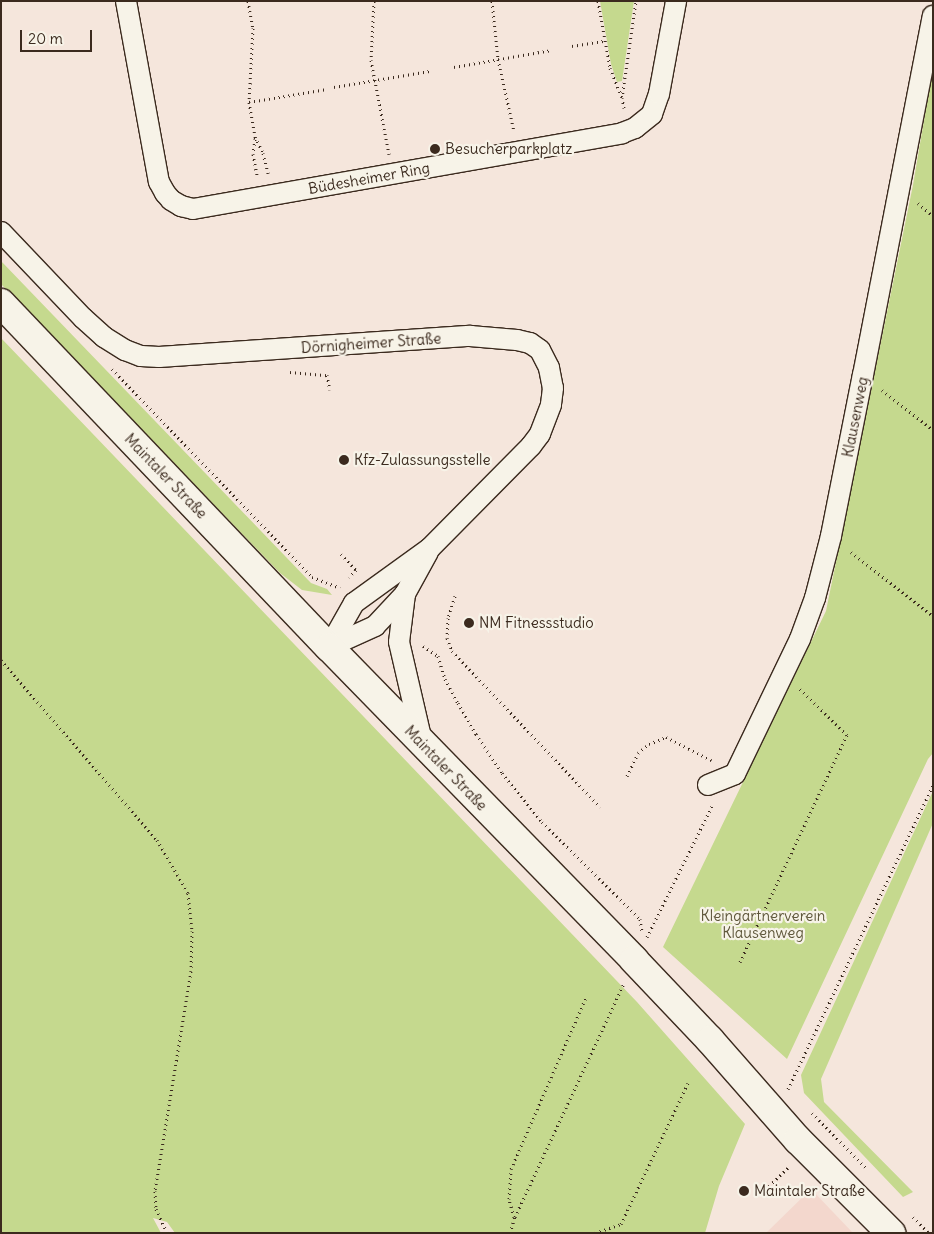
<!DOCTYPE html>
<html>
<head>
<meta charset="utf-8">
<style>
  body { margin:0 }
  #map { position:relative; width:934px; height:1234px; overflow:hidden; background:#f5e6dc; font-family:Delius,sans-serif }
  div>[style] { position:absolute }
  .built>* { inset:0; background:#f3d7cd }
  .green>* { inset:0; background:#c5d98e }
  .path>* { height:3px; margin-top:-1.5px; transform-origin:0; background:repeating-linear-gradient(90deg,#3b2a1e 0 1px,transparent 0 5px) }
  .roads { filter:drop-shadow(1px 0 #3b2a1e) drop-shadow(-1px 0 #3b2a1e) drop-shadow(0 1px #3b2a1e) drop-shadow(0 -1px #3b2a1e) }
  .street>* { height:20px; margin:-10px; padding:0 10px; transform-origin:10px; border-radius:10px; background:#f7f3e8 }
  .secondary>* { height:28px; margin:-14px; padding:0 14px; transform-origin:14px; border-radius:14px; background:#f7f3e8 }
  .dots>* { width:14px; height:14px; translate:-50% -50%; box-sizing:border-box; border:2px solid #f7f3e8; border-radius:50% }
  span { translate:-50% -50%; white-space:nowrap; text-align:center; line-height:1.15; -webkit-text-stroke:4.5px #f7f3e8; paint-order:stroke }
  .poi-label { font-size:15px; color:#3b2a1e }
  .left { translate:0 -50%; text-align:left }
  .street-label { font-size:15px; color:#3b2a1e }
  .park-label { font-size:15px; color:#5e563a }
  .frame { position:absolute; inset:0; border:2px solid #3b2a1e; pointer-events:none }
  .scale { position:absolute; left:20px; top:30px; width:72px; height:22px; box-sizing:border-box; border:2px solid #3b2a1e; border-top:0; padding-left:6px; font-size:15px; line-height:18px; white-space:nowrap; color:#3b2a1e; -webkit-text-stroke:4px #f7f3e8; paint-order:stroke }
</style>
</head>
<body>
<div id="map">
  <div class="built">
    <div style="clip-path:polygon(811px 1189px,853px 1233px,766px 1233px)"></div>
  </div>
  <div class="green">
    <div style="clip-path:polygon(600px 1px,634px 1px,622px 81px,617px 82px,611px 64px)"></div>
    <div style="clip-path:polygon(933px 67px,933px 753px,928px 759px,787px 1059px,663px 947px,826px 611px,913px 185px)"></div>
    <div style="clip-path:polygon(1px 261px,311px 583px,327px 589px,332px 595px,302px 590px,280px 573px,1px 284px)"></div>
    <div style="clip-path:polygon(1px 338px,637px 1002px,745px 1124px,719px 1186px,705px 1233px,175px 1233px,167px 1222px,153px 1218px,161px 1233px,1px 1233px)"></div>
    <div style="clip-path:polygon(933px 791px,933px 823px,821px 1079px,824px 1102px,913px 1192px,903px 1197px,804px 1093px,801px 1075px)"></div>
  </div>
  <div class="path">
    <div style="left:248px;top:1px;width:27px;rotate:80deg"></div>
    <div style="left:253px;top:28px;width:74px;rotate:93.1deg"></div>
    <div style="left:249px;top:102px;width:36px;rotate:80deg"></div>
    <div style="left:255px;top:137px;width:18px;rotate:63deg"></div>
    <div style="left:263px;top:153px;width:21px;rotate:76deg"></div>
    <div style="left:374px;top:1px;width:59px;rotate:92.9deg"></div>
    <div style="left:371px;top:60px;width:96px;rotate:79.2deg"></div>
    <div style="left:492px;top:1px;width:58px;rotate:84.1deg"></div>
    <div style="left:498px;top:59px;width:74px;rotate:77.5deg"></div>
    <div style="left:598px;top:1px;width:68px;rotate:79.8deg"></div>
    <div style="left:610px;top:68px;width:31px;rotate:68deg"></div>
    <div style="left:572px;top:46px;width:33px;rotate:-9deg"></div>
    <div style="left:454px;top:67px;width:98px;rotate:-9.9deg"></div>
    <div style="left:334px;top:87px;width:97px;rotate:-9.5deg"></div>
    <div style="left:249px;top:102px;width:79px;rotate:-9.5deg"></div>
    <div style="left:624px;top:108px;width:10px;rotate:-101deg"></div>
    <div style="left:622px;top:98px;width:98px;rotate:-81.8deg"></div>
    <div style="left:255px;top:139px;width:15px;rotate:98deg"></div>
    <div style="left:253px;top:154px;width:21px;rotate:79deg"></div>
    <div style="left:918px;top:203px;width:20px;rotate:41deg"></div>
    <div style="left:112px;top:369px;width:289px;rotate:46.1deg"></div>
    <div style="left:312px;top:577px;width:30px;rotate:21deg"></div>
    <div style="left:290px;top:372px;width:37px;rotate:5deg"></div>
    <div style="left:327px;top:375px;width:15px;rotate:79deg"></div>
    <div style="left:882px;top:390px;width:65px;rotate:38.1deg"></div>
    <div style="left:851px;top:552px;width:104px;rotate:38deg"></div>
    <div style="left:341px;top:554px;width:22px;rotate:47deg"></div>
    <div style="left:356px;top:570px;width:10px;rotate:135deg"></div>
    <div style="left:455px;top:596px;width:23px;rotate:108deg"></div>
    <div style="left:448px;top:618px;width:20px;rotate:93deg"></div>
    <div style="left:447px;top:638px;width:14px;rotate:69deg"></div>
    <div style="left:452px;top:651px;width:215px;rotate:46.5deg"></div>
    <div style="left:423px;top:646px;width:18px;rotate:34deg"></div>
    <div style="left:438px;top:656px;width:24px;rotate:73deg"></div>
    <div style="left:445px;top:679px;width:27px;rotate:62deg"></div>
    <div style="left:458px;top:703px;width:36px;rotate:60deg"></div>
    <div style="left:476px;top:734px;width:47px;rotate:56.3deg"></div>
    <div style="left:502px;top:773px;width:63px;rotate:50.8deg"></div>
    <div style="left:542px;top:822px;width:138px;rotate:44.7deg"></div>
    <div style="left:640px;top:919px;width:12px;rotate:81deg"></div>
    <div style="left:1px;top:660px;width:238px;rotate:49.1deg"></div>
    <div style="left:157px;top:840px;width:61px;rotate:59.7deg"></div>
    <div style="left:188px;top:893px;width:38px;rotate:84deg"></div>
    <div style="left:192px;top:931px;width:40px;rotate:91.4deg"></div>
    <div style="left:191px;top:971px;width:223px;rotate:99.3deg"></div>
    <div style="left:155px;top:1191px;width:18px;rotate:87deg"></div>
    <div style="left:156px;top:1209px;width:26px;rotate:65deg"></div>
    <div style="left:627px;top:776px;width:25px;rotate:-64deg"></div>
    <div style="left:638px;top:753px;width:14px;rotate:-39deg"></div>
    <div style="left:649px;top:744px;width:18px;rotate:-22deg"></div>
    <div style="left:666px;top:737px;width:51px;rotate:27.1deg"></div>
    <div style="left:647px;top:937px;width:146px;rotate:-63.6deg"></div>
    <div style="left:740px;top:962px;width:251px;rotate:-64.8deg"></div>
    <div style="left:847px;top:735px;width:66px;rotate:-135.6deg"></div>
    <div style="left:788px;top:1089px;width:337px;rotate:-64.5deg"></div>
    <div style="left:812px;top:1113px;width:77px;rotate:45.5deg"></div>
    <div style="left:769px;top:1186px;width:29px;rotate:-44deg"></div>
    <div style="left:514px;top:1217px;width:19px;rotate:-106deg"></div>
    <div style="left:509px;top:1199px;width:30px;rotate:-86deg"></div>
    <div style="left:511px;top:1169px;width:188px;rotate:-66.4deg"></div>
    <div style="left:913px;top:1217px;width:23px;rotate:45deg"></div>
    <div style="left:510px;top:1233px;width:17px;rotate:-73deg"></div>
    <div style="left:515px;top:1217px;width:256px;rotate:-65deg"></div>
    <div style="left:595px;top:1233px;width:28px;rotate:-19deg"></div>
    <div style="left:621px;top:1224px;width:156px;rotate:-64.6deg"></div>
  </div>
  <div class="roads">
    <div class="street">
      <div style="left:126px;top:1px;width:184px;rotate:79.7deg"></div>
      <div style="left:159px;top:182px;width:13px;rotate:61deg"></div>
      <div style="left:165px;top:193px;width:9px;rotate:49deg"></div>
      <div style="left:171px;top:200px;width:12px;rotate:31deg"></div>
      <div style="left:181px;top:206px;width:12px;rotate:14deg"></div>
      <div style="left:193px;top:209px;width:436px;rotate:-10deg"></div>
      <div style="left:622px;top:133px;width:14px;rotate:-21deg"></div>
      <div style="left:635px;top:128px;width:22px;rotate:-39deg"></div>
      <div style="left:652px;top:114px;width:21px;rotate:-71deg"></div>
      <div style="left:659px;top:94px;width:95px;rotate:-79.6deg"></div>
      <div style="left:1px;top:232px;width:119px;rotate:46.4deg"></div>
      <div style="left:83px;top:318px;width:28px;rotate:42deg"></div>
      <div style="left:104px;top:337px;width:25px;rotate:32deg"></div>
      <div style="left:125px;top:350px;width:17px;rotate:21deg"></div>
      <div style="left:141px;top:356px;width:18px;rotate:3deg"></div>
      <div style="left:159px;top:357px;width:312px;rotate:-3.9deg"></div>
      <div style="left:470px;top:336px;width:47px;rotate:4.9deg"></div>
      <div style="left:517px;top:340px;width:13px;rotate:13deg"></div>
      <div style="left:530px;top:343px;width:12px;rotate:35deg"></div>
      <div style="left:540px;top:350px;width:20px;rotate:63deg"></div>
      <div style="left:549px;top:368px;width:20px;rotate:79deg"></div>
      <div style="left:553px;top:388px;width:17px;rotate:97deg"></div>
      <div style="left:551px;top:405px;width:31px;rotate:111deg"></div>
      <div style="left:540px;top:434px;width:15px;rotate:127deg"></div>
      <div style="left:531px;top:446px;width:144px;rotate:134.7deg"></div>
      <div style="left:430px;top:548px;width:94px;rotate:144.1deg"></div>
      <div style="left:354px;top:603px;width:51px;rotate:119.6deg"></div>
      <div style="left:405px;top:594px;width:48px;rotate:97.1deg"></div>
      <div style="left:399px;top:642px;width:103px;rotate:77deg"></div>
      <div style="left:329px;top:647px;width:51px;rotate:-24.5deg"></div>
      <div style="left:375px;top:626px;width:44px;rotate:-46.8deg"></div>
      <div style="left:405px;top:594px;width:48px;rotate:-61.3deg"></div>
      <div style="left:708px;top:785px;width:29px;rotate:-22deg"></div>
      <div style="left:735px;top:774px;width:150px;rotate:-64.3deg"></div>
      <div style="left:800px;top:639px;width:44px;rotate:-69.9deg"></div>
      <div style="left:815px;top:598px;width:64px;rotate:-75.5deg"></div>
      <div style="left:831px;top:536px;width:164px;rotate:-78.8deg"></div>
      <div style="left:863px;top:375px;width:366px;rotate:-79deg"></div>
    </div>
    <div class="secondary">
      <div style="left:1px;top:303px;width:475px;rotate:46.4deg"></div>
      <div style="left:329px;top:647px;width:437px;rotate:45.7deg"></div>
      <div style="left:634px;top:960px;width:110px;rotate:46.5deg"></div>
      <div style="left:710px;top:1040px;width:133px;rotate:48.7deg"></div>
      <div style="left:798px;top:1140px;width:132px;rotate:45deg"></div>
    </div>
  </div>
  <div class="dots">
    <div style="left:435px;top:149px;background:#3b2a1e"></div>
    <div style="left:344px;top:460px;background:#3b2a1e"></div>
    <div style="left:469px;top:623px;background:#3b2a1e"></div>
    <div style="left:744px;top:1191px;background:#3b2a1e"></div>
  </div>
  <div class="poi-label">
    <span class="left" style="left:445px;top:149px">Besucherparkplatz</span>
    <span class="left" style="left:354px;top:460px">Kfz-Zulassungsstelle</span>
    <span class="left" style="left:479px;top:623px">NM Fitnessstudio</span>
    <span class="left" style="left:754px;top:1191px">Maintaler Straße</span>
  </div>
  <div class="street-label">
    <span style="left:369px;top:178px;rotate:-10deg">Büdesheimer Ring</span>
    <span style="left:371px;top:343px;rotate:-4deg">Dörnigheimer Straße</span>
    <span style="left:855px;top:417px;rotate:-79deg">Klausenweg</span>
    <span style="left:166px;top:476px;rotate:46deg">Maintaler Straße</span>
    <span style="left:446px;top:768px;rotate:46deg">Maintaler Straße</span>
  </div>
  <div class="park-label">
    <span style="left:763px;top:924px">Kleingärtnerverein<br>Klausenweg</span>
  </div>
  <div class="frame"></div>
  <div class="scale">20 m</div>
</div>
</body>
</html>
